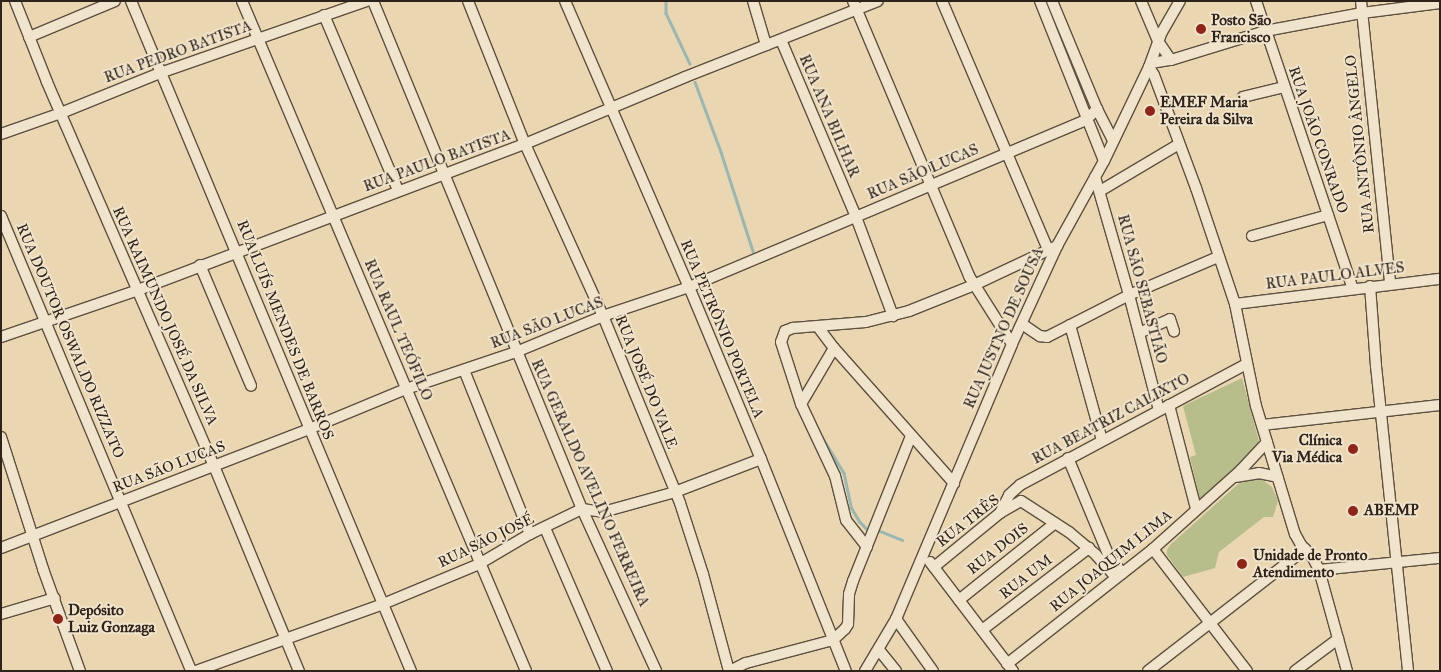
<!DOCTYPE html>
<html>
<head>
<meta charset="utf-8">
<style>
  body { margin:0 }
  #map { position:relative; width:1441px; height:672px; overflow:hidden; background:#ead6b0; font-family:"IM FELL Great Primer",serif }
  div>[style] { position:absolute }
  .green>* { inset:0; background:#b7be8b }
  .stream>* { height:2.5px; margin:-1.25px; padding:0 1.25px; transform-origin:1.25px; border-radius:1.25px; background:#9ab7b3 }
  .roads { filter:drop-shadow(1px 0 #5d5040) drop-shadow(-1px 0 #5d5040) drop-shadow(0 1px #5d5040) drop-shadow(0 -1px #5d5040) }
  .minor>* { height:10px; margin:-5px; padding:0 5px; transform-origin:5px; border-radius:5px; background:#f1e4cc }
  .dots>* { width:14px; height:14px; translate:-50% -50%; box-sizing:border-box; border:2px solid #f1e4cc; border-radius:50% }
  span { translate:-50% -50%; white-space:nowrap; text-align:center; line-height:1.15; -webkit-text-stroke:4px #f1e4cc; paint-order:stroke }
  .poi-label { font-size:15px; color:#2e231b; font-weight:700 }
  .left { translate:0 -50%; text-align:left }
  .right { translate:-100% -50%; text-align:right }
  .street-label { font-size:15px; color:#2e231b }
  .frame { position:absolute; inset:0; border:2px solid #2e231b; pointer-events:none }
</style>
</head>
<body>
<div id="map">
  <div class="green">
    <div style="clip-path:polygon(1242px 378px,1261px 449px,1200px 500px,1190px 457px,1196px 455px,1183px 406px)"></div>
    <div style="clip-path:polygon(1245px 478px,1260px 478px,1272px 487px,1278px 501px,1273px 517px,1264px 517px,1219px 552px,1215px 568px,1183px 577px,1167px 555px,1167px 550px,1170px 545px)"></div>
  </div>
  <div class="stream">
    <div style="left:666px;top:1px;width:12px;rotate:90deg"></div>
    <div style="left:666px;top:13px;width:56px;rotate:64.8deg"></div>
    <div style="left:695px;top:82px;width:75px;rotate:69.6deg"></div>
    <div style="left:721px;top:152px;width:104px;rotate:72.1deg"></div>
    <div style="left:821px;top:435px;width:44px;rotate:58.8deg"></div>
    <div style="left:844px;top:473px;width:35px;rotate:78deg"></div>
    <div style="left:851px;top:507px;width:17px;rotate:59deg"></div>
    <div style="left:860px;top:522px;width:10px;rotate:45deg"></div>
    <div style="left:880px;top:531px;width:24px;rotate:22deg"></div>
  </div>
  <div class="roads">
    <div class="minor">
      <div style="left:15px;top:1px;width:87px;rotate:68.4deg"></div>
      <div style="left:47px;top:82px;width:419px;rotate:66.5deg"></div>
      <div style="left:214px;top:466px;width:222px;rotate:67.5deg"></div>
      <div style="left:131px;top:1px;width:726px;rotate:67.32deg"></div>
      <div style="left:242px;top:1px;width:728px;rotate:67.03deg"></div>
      <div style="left:373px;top:1px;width:549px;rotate:67.64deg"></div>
      <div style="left:582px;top:509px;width:178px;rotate:65.4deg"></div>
      <div style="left:468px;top:1px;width:154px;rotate:68.3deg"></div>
      <div style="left:525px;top:144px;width:189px;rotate:65.6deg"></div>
      <div style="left:603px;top:316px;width:202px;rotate:67.6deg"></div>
      <div style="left:680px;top:503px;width:75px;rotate:72.1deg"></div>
      <div style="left:703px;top:574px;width:100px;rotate:75deg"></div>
      <div style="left:565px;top:1px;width:312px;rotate:66.6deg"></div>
      <div style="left:689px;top:287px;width:186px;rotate:67.3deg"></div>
      <div style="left:761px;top:459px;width:228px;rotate:68.2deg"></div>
      <div style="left:753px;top:1px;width:46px;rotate:73.5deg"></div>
      <div style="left:853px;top:1px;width:298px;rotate:67.1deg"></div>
      <div style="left:969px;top:276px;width:80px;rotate:57.7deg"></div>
      <div style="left:942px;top:1px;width:270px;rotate:66.9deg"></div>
      <div style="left:1040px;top:1px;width:172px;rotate:68.2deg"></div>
      <div style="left:1052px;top:1px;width:117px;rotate:67.4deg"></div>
      <div style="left:1097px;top:109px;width:35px;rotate:63deg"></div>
      <div style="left:1141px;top:1px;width:43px;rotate:67deg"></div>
      <div style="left:1158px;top:41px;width:23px;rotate:56deg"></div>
      <div style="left:1256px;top:1px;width:304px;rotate:71.4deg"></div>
      <div style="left:1361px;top:1px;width:284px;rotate:84.1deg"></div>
      <div style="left:324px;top:15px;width:190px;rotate:67.1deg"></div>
      <div style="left:29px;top:37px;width:93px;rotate:-22.7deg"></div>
      <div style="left:781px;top:40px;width:192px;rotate:67deg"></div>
      <div style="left:856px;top:217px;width:106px;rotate:69.5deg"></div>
      <div style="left:1151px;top:63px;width:20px;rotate:-9deg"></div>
      <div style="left:1171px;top:60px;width:98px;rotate:-17.1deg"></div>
      <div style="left:1265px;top:31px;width:99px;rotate:-10.5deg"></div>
      <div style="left:1362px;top:13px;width:79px;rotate:-7.3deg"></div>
      <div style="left:1149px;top:67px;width:9px;rotate:58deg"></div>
      <div style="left:1154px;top:75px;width:121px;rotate:69.6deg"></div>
      <div style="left:1196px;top:188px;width:122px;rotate:71.4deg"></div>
      <div style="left:1235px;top:304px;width:104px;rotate:78.4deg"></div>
      <div style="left:1256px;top:406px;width:134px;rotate:73.1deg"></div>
      <div style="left:1295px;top:534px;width:13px;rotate:61deg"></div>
      <div style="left:1301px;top:545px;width:18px;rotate:47deg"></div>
      <div style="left:1313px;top:558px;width:13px;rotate:63deg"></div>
      <div style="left:1319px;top:570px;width:105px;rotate:74.5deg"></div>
      <div style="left:1243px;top:97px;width:42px;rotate:-13.7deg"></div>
      <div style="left:1px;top:134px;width:64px;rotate:-19.3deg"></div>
      <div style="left:61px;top:113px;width:107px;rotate:-22deg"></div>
      <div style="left:160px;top:73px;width:219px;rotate:-19.2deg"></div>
      <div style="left:1095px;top:177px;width:123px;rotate:73.9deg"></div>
      <div style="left:1129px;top:295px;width:119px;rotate:75.4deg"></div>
      <div style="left:1100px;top:191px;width:92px;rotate:-30.7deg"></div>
      <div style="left:1px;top:216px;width:493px;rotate:67.3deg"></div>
      <div style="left:1252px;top:236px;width:79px;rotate:-15.4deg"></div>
      <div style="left:200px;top:265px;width:131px;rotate:67.1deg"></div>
      <div style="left:1370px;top:286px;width:80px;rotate:85.7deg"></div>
      <div style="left:1376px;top:366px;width:307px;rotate:84deg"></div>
      <div style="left:1235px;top:304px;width:207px;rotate:-7deg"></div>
      <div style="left:1022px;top:324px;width:22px;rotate:34deg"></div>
      <div style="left:1040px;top:336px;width:7px;rotate:8deg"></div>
      <div style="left:1047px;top:337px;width:92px;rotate:-27.1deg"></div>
      <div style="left:1129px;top:295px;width:97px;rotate:-23.1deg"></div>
      <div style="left:1070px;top:325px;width:119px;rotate:74.5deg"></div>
      <div style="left:818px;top:327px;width:26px;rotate:53deg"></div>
      <div style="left:834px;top:348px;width:181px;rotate:48.4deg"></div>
      <div style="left:1139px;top:333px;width:34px;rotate:-24deg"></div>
      <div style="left:1170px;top:319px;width:13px;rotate:72deg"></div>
      <div style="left:1px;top:337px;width:145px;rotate:-18.9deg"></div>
      <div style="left:138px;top:290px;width:414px;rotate:-20.7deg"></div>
      <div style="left:525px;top:144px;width:173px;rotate:-22.7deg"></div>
      <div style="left:685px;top:77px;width:207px;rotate:-21.5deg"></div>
      <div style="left:464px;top:370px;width:177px;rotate:68.1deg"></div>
      <div style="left:801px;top:404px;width:65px;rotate:-59.5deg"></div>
      <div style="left:1169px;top:405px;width:107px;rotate:75.4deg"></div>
      <div style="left:1262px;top:425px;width:179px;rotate:-6.4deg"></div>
      <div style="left:1px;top:437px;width:139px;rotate:72.3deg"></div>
      <div style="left:43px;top:569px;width:109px;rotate:70.1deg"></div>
      <div style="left:1068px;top:458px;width:104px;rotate:67.4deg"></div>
      <div style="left:1108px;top:554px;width:24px;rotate:54deg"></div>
      <div style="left:1235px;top:477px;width:24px;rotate:-9deg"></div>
      <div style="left:1259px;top:473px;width:19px;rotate:12deg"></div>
      <div style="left:1000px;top:513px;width:20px;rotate:-63deg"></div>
      <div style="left:1009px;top:495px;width:15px;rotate:-42deg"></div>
      <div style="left:1020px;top:485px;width:257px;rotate:-28.1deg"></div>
      <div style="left:545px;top:528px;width:156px;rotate:66.6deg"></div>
      <div style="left:867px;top:547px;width:34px;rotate:-128deg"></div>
      <div style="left:846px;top:520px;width:45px;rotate:-104deg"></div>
      <div style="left:835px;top:476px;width:80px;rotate:-115.3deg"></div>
      <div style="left:801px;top:404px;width:65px;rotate:-107.9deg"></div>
      <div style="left:781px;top:342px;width:12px;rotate:-70deg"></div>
      <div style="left:785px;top:331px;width:9px;rotate:-21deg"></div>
      <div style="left:793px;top:328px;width:73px;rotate:-4.7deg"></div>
      <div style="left:866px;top:322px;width:44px;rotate:-14.3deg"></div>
      <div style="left:909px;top:311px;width:70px;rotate:-21.8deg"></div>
      <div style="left:974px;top:285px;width:92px;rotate:-25.2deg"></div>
      <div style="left:1px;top:548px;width:330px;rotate:-21.1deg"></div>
      <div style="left:309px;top:429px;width:105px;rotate:-22.4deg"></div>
      <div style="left:406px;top:389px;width:116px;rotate:-18.6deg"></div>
      <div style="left:516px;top:352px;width:94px;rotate:-22.5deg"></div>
      <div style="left:603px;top:316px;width:91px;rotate:-18.6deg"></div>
      <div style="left:689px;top:287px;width:431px;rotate:-22.8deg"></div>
      <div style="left:1086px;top:120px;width:16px;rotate:-45deg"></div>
      <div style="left:1153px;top:549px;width:154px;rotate:52.4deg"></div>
      <div style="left:930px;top:562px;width:137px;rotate:52.7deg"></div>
      <div style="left:934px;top:567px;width:85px;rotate:-39.3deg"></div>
      <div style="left:1000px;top:513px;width:24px;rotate:-30deg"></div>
      <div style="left:1021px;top:501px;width:57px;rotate:32.9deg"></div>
      <div style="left:1069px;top:532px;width:35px;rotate:40deg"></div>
      <div style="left:1096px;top:555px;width:30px;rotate:48deg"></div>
      <div style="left:1319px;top:570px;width:122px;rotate:-5.7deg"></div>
      <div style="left:959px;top:600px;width:123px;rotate:-38.7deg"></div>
      <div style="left:1px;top:614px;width:56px;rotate:-16.5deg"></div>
      <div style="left:896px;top:619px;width:64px;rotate:54.6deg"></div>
      <div style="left:982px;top:630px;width:135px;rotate:-37.5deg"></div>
      <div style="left:879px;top:650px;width:27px;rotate:51deg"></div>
      <div style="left:1007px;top:664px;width:186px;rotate:-38.2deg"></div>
      <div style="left:1153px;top:549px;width:118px;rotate:-41.9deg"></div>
      <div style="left:1241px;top:470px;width:38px;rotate:-47deg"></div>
      <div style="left:196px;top:671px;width:199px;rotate:-19.7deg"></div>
      <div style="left:383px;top:604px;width:104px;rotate:-22.6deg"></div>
      <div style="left:479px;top:564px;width:59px;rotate:-30.5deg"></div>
      <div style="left:530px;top:534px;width:58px;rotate:-25.7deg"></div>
      <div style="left:582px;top:509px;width:21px;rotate:8deg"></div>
      <div style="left:603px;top:512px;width:75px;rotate:-15.5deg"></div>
      <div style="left:675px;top:492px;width:92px;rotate:-21deg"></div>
      <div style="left:730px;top:671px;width:18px;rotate:-27deg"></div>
      <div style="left:746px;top:663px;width:90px;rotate:-14.8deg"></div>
      <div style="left:833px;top:640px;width:16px;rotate:-43deg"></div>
      <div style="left:845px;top:629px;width:6px;rotate:-59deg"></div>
      <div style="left:848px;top:624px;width:30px;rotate:-88deg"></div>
      <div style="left:849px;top:594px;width:14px;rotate:-73deg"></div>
      <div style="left:853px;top:581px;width:156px;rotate:-68.2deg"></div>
      <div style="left:865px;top:671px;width:61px;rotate:-59.2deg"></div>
      <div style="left:896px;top:619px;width:298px;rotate:-67.1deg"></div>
      <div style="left:1012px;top:344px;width:108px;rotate:-65.3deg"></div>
      <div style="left:1057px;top:246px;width:97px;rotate:-61.1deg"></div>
      <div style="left:1104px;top:161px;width:104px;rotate:-64.4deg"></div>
      <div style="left:1149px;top:67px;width:37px;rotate:-70deg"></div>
      <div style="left:1162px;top:32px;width:36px;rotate:-60deg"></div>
      <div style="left:1148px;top:671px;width:199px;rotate:-37.8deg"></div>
      <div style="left:1295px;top:671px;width:54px;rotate:-36.7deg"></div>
    </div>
  </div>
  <div class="dots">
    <div style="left:1201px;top:29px;background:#8f2418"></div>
    <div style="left:1150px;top:111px;background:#8f2418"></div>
    <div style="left:1353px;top:449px;background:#8f2418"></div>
    <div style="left:1353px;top:511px;background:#8f2418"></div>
    <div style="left:1242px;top:564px;background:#8f2418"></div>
    <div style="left:58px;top:619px;background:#8f2418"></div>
  </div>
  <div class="poi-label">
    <span class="left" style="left:1211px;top:29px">Posto São<br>Francisco</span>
    <span class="left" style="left:1160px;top:111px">EMEF Maria<br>Pereira da Silva</span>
    <span class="right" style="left:1342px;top:449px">Clínica<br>Via Médica</span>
    <span class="left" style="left:1364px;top:511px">ABEMP</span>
    <span class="left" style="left:1253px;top:564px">Unidade de Pronto<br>Atendimento</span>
    <span class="left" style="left:68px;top:619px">Depósito<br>Luiz Gonzaga</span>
  </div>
  <div class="street-label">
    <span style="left:178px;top:52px;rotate:-20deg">RUA PEDRO BATISTA</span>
    <span style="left:829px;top:116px;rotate:67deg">RUA ANA BILHAR</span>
    <span style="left:1318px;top:140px;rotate:71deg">RUA JOÃO CONRADO</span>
    <span style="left:1360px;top:144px;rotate:-96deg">RUA ANTÔNIO ÂNGELO</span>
    <span style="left:437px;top:161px;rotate:-20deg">RUA PAULO BATISTA</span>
    <span style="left:923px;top:172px;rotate:-23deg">RUA SÃO LUCAS</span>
    <span style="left:1335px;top:276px;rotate:-7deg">RUA PAULO ALVES</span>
    <span style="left:1142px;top:289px;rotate:75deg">RUA SÃO SEBASTIÃO</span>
    <span style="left:165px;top:316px;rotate:66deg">RUA RAIMUNDO JOSÉ DA SILVA</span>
    <span style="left:547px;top:323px;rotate:-21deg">RUA SÃO LUCAS</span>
    <span style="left:1004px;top:328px;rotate:-66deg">RUA JUSTNO DE SOUSA</span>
    <span style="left:722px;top:329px;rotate:67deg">RUA PETRÔNIO PORTELA</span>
    <span style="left:285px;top:330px;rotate:68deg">RUA LUÍS MENDES DE BARROS</span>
    <span style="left:398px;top:330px;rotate:67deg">RUA RAUL TEÓFILO</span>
    <span style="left:70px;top:341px;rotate:67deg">RUA DOUTOR OSWALDO RIZZATO</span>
    <span style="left:646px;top:382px;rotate:68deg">RUA JOSÉ DO VALE</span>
    <span style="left:1111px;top:419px;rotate:-28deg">RUA BEATRIZ CALIXTO</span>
    <span style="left:169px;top:467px;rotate:-21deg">RUA SÃO LUCAS</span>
    <span style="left:590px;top:483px;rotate:66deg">RUA GERALDO AVELINO FERREIRA</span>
    <span style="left:968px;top:521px;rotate:-38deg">RUA TRÊS</span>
    <span style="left:486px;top:541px;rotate:-26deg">RUA SÃO JOSÉ</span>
    <span style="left:998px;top:549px;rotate:-38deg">RUA DOIS</span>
    <span style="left:1111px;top:561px;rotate:-39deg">RUA JOAQUIM LIMA</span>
    <span style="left:1026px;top:577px;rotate:-38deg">RUA UM</span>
  </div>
  <div class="frame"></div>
</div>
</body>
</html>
